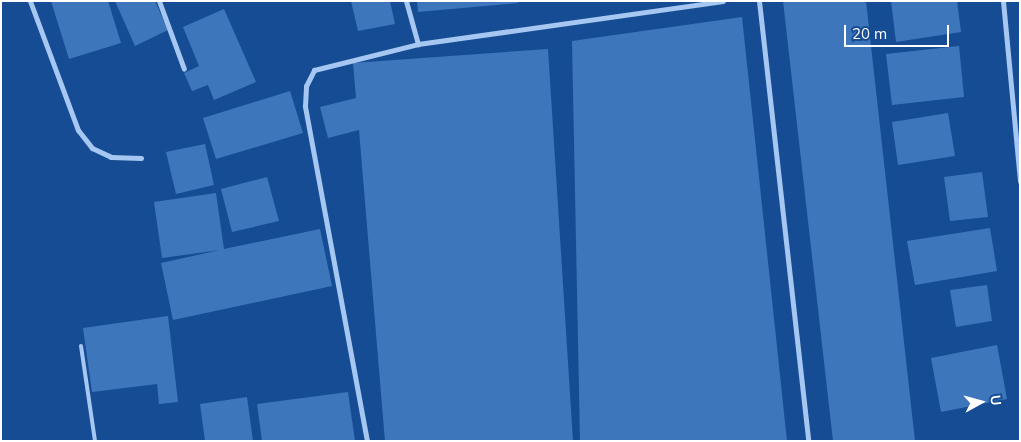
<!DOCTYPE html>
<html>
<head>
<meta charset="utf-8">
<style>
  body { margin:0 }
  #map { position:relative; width:1021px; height:442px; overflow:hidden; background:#164c93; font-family:Mulish,sans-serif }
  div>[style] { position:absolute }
  .building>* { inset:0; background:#3e76bb }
  .service>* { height:4px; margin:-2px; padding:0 2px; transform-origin:2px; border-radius:2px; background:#a5c7f1 }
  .minor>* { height:5px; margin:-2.5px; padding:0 2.5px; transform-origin:2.5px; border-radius:2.5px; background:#a5c7f1 }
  span { translate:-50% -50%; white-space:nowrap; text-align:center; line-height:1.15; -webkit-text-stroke:5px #164c93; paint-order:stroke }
  .frame { position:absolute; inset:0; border:2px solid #fff; pointer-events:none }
  .north { position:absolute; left:956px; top:377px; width:50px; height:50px; -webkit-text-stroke:4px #164c93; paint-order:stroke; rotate:83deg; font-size:14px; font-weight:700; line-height:20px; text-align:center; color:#fff }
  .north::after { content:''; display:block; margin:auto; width:18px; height:22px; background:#fff; clip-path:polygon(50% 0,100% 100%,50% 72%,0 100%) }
  .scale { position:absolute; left:844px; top:25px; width:105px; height:22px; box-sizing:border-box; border:2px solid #fff; border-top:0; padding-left:6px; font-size:15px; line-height:18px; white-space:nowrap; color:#fff; -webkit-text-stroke:4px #164c93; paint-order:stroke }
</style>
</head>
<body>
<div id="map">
  <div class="building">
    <div style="clip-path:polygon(51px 1px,108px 1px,121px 43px,69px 59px)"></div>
    <div style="clip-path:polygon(115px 1px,155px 1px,168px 30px,135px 46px)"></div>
    <div style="clip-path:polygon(351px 1px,390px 1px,395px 24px,358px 31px)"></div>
    <div style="clip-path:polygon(417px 1px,518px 1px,518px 3px,418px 12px)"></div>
    <div style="clip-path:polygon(783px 1px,866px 1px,915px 441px,833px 441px)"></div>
    <div style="clip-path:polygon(891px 1px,957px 1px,961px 32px,896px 42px)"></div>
    <div style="clip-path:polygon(224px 9px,256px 82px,214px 100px,208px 85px,192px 91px,184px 73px,199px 66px,183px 27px)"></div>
    <div style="clip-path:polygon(742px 17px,787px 441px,580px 441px,572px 41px)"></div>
    <div style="clip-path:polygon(959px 46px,964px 97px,892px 105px,886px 54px)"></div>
    <div style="clip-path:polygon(548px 49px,573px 441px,385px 441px,359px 130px,328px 138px,320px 107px,356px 98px,353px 63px)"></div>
    <div style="clip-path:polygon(290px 91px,303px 133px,216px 159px,203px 118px)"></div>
    <div style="clip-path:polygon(948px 113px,955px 156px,898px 165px,892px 122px)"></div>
    <div style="clip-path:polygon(205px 144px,214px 185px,176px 194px,166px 152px)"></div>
    <div style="clip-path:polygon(982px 172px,988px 217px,950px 221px,944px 177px)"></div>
    <div style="clip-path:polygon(267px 177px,279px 221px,232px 232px,221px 189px)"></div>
    <div style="clip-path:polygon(216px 193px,224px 249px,320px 229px,332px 286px,173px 320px,161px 263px,220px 250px,162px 258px,154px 202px)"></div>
    <div style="clip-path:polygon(990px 228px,997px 271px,915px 285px,907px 241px)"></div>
    <div style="clip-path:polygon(987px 285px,992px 321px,956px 327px,950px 290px)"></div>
    <div style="clip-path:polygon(168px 316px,178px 402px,159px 404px,157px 384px,92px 392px,83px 328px)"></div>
    <div style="clip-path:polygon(997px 345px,1007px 399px,941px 412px,931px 358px)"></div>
    <div style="clip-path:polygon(348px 392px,355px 441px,262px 441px,257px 404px)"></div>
    <div style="clip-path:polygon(247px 397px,253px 441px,205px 441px,200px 404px)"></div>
  </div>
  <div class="service">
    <div style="left:81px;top:346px;width:96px;rotate:81.6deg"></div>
  </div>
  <div class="minor">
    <div style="left:30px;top:1px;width:138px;rotate:69.6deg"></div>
    <div style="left:78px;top:130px;width:23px;rotate:52deg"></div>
    <div style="left:92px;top:148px;width:21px;rotate:25deg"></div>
    <div style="left:111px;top:157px;width:30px;rotate:2deg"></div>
    <div style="left:159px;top:1px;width:72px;rotate:69.8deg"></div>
    <div style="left:406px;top:1px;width:45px;rotate:74.4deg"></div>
    <div style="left:759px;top:1px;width:443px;rotate:83.6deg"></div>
    <div style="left:1003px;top:1px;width:181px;rotate:84.6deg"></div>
    <div style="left:367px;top:441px;width:341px;rotate:-100.5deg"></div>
    <div style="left:305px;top:106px;width:20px;rotate:-87deg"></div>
    <div style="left:306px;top:86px;width:18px;rotate:-63deg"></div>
    <div style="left:314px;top:70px;width:107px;rotate:-14deg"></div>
    <div style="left:418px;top:44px;width:308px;rotate:-8deg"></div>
  </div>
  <div class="frame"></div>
  <div class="north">U</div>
  <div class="scale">20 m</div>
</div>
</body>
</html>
